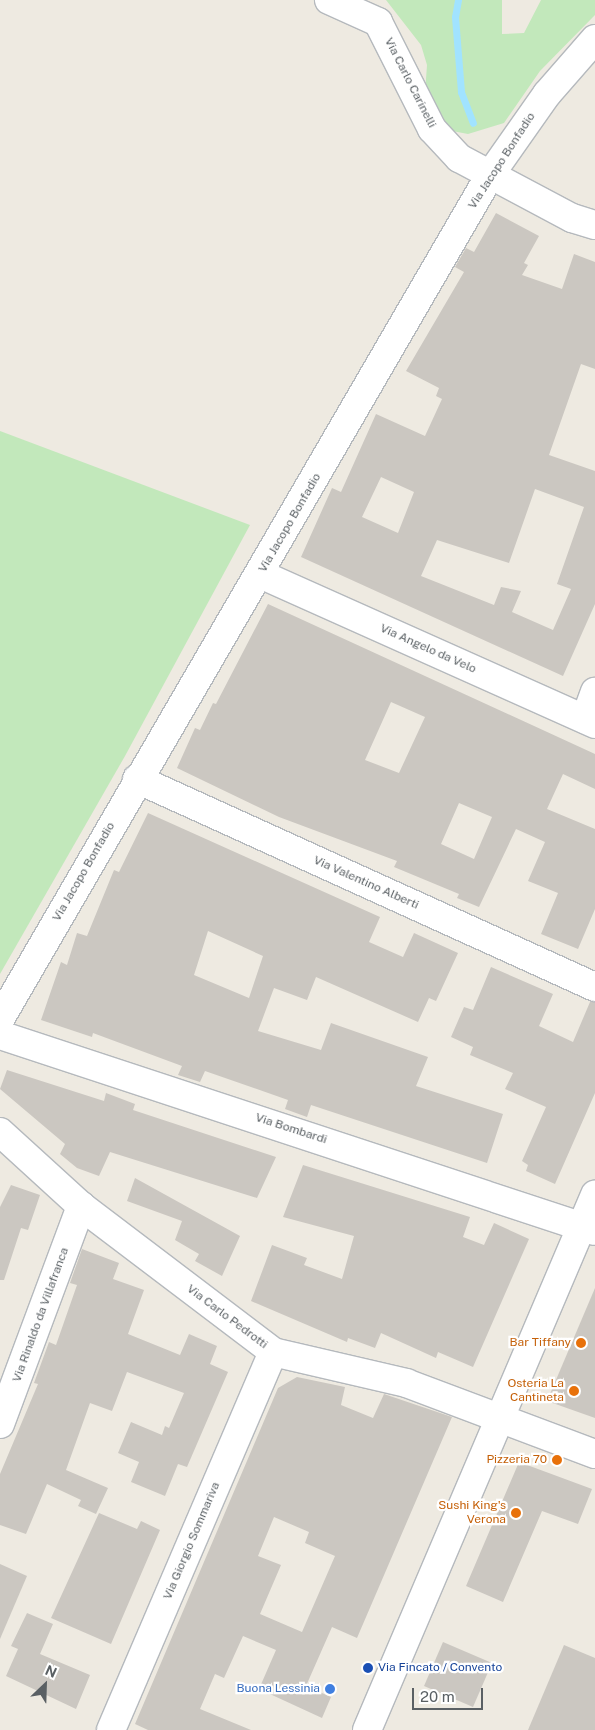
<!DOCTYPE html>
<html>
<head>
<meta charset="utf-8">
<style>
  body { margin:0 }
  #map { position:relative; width:595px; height:1730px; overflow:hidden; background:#eeeae1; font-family:"Public Sans",sans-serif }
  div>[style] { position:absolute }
  .green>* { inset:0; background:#c2e8bb }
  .stream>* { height:7px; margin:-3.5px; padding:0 3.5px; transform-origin:3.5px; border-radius:3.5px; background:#a1e3ff }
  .building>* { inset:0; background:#cbc7c1 }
  .roads { filter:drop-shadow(1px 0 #b5b9bd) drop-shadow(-1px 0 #b5b9bd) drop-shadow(0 1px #b5b9bd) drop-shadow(0 -1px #b5b9bd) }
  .minor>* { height:28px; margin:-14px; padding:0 14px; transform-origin:14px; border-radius:14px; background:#fff }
  .tertiary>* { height:28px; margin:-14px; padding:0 14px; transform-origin:14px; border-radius:14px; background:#fff }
  .secondary>* { height:28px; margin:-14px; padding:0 14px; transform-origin:14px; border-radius:14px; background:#fff }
  .dots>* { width:14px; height:14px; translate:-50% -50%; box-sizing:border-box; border:2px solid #fff; border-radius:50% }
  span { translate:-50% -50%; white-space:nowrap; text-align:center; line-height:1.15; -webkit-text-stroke:4.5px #fff; paint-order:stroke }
  .street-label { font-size:12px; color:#5a6064 }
  .food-label { font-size:12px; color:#c56008 }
  .right { translate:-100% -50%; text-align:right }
  .transit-label { font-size:12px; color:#164399 }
  .left { translate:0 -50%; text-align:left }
  .shop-label { font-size:12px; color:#366cbe }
  .north { position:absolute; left:20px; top:1660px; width:50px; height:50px; -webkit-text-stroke:4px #fff; paint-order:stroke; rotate:24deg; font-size:14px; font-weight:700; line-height:20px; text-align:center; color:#5a6064 }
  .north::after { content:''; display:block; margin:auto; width:18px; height:22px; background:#5a6064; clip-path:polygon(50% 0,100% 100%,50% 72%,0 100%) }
  .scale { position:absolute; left:412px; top:1688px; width:71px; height:22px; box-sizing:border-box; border:2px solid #5a6064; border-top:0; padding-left:6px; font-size:15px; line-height:18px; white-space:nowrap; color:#5a6064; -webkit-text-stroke:4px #fff; paint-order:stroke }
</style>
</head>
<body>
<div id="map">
  <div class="green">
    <div style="clip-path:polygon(386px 0,502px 0,502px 34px,524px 33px,541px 0,595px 0,595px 15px,540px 71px,504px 123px,468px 134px,447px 130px,425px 93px,427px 65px,421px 45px)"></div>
    <div style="clip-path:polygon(0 431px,250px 525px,125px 756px,0 974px)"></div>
  </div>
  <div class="stream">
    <div style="left:458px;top:0;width:17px;rotate:100deg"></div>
    <div style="left:455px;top:17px;width:75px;rotate:85.4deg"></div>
    <div style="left:461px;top:92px;width:33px;rotate:69deg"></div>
  </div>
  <div class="building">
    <div style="clip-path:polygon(evenodd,496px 213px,539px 236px,524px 263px,528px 265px,522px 275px,562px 289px,574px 254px,595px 262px,595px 369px,581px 364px,549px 455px,595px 471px,595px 604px,563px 676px,301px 557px,332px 488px,341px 492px,376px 414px,425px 436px,442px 399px,436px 396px,439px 388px,406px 371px,464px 272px,455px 267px,466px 248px,474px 252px,496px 213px,381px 477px,414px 492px,398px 533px,362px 517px,381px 477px,496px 213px,535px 489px,584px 507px,557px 584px,571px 589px,553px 630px,512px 612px,521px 591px,501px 587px,494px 605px,421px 576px,437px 540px,509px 563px,535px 489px)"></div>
    <div style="clip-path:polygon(evenodd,268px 604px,595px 754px,595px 789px,563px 774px,547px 809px,595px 829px,595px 909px,578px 949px,541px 934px,558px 893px,528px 881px,545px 842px,516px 829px,479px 907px,457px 898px,459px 894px,394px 867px,397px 861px,279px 817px,177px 768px,195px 728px,200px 730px,213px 703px,216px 704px,268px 604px,391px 702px,425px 717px,399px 773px,365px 760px,391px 702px,268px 604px,459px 803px,492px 817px,474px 859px,441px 844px,459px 803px)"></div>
    <div style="clip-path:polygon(evenodd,148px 813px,380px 917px,369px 942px,403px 957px,414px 933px,458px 953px,436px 1001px,429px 998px,418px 1022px,316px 977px,307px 1000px,274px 988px,258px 1031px,321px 1050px,331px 1023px,428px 1057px,416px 1086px,503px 1114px,487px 1163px,311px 1105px,307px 1117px,285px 1109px,288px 1100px,205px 1071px,200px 1082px,178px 1075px,182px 1066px,93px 1033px,92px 1037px,41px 1020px,61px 962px,67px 965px,77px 933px,87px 936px,114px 870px,119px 872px,148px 813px,208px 931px,263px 956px,249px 998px,194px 975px,208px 931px)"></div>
    <div style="clip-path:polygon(491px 967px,553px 994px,539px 1026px,573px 1042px,590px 1002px,595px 1002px,595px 1093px,555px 1184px,526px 1171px,528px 1165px,522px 1161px,546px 1107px,505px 1089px,513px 1073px,470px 1055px,473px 1047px,451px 1037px,464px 1007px,473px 1010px)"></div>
    <div style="clip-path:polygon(7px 1070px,104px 1101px,106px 1093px,135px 1104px,133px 1110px,276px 1157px,257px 1198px,110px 1152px,99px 1176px,77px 1168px,60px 1154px,65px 1144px,0 1089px)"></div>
    <div style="clip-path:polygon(303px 1165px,470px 1217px,463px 1237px,484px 1245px,494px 1223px,529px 1239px,473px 1367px,438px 1352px,436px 1358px,381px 1333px,375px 1348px,348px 1338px,347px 1342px,251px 1301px,272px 1245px,307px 1258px,304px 1265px,342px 1279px,354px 1236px,283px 1217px)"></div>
    <div style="clip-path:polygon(135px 1178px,240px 1236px,222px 1276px,195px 1261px,199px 1254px,175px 1240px,182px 1221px,127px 1201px)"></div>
    <div style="clip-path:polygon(11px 1185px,40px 1195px,28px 1230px,21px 1228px,4px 1280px,0 1280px,0 1207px)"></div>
    <div style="clip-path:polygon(82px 1249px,119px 1263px,113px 1279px,144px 1290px,128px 1334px,180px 1355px,189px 1334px,217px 1346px,210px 1364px,228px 1372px,187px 1467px,178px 1464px,165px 1496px,131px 1482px,139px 1462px,118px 1453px,131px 1422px,162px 1435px,165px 1426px,169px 1428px,184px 1393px,127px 1372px,112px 1411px,90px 1403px,66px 1470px,108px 1488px,96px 1514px,78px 1506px,81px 1500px,47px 1484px,26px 1534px,0 1525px,0 1474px,38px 1384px,34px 1383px,49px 1342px,56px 1345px,77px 1285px,70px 1283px)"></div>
    <div style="clip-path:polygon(595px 1288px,595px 1418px,547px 1401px)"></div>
    <div style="clip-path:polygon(evenodd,297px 1377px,345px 1387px,341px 1405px,373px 1418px,384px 1394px,452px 1417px,357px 1638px,332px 1627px,306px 1686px,331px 1697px,322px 1718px,259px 1689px,276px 1650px,243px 1636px,224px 1678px,215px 1674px,200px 1709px,251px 1730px,148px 1730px,135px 1724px,278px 1388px,297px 1377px,274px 1517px,309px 1532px,305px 1543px,335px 1556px,302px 1632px,260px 1614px,281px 1565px,258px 1556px,274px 1517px)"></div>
    <div style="clip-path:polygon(519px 1462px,592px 1489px,578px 1524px,542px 1511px,503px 1602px,466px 1586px)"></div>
    <div style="clip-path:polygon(99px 1513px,137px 1529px,141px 1521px,160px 1530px,111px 1644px,51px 1618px)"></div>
    <div style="clip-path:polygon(0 1564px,27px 1576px,0 1639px)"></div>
    <div style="clip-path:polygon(27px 1613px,53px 1624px,40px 1654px,90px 1675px,76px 1709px,6px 1676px,18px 1649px,11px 1646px)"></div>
    <div style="clip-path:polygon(443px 1642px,492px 1663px,473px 1707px,424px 1686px)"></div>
    <div style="clip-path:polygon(564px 1645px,595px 1658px,595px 1730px,528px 1730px)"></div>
  </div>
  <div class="roads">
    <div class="minor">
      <div style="left:329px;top:0;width:54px;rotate:24.2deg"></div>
      <div style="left:378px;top:22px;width:120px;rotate:63.2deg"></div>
      <div style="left:432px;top:129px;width:40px;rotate:47deg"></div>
      <div style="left:459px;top:158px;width:128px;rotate:28deg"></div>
      <div style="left:572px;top:218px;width:24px;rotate:17deg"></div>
      <div style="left:260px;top:574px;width:367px;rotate:24.1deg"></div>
      <div style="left:585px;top:719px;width:29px;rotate:-70deg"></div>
      <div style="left:137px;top:779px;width:503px;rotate:24.43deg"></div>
      <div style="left:0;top:1035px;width:626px;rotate:18.23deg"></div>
      <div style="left:0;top:1132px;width:110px;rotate:42.4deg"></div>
      <div style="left:81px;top:1206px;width:241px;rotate:37.2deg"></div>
      <div style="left:273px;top:1352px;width:137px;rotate:13.1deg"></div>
      <div style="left:406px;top:1383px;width:202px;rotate:20.6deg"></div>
      <div style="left:0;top:1424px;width:233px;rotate:-69.6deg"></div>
      <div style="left:111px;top:1730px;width:411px;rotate:-66.8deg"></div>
    </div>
    <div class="tertiary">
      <div style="left:0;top:1019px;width:976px;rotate:-59.86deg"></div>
      <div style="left:490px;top:175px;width:99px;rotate:-54.9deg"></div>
      <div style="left:547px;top:94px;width:73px;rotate:-48.9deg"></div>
    </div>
    <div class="secondary">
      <div style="left:367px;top:1730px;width:582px;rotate:-66.92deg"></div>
    </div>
  </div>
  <div class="dots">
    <div style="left:581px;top:1343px;background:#e8710a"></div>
    <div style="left:574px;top:1391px;background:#e8710a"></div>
    <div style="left:557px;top:1460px;background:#e8710a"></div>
    <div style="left:516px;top:1513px;background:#e8710a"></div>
    <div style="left:368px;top:1668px;background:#1a4fb4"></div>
    <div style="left:330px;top:1689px;background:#3f7fe0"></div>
  </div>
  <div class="street-label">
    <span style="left:410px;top:83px;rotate:63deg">Via Carlo Carinelli</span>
    <span style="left:502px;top:161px;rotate:-57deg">Via Jacopo Bonfadio</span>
    <span style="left:290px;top:523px;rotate:-60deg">Via Jacopo Bonfadio</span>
    <span style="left:428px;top:649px;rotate:24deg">Via Angelo da Velo</span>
    <span style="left:84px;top:872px;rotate:-60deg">Via Jacopo Bonfadio</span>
    <span style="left:366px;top:883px;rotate:24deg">Via Valentino Alberti</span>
    <span style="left:291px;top:1129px;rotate:18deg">Via Bombardi</span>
    <span style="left:41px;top:1315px;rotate:-70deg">Via Rinaldo da Villafranca</span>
    <span style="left:227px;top:1317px;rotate:37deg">Via Carlo Pedrotti</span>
    <span style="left:192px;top:1541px;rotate:-67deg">Via Giorgio Sommariva</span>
  </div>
  <div class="food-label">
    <span class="right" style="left:571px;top:1343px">Bar Tiffany</span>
    <span class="right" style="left:564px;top:1391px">Osteria La<br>Cantineta</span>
    <span class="right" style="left:547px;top:1460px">Pizzeria 70</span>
    <span class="right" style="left:506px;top:1513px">Sushi King's<br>Verona</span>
  </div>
  <div class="transit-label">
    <span class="left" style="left:378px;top:1668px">Via Fincato / Convento</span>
  </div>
  <div class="shop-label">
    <span class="right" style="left:320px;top:1689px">Buona Lessinia</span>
  </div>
  <div class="north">N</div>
  <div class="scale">20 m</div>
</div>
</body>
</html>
